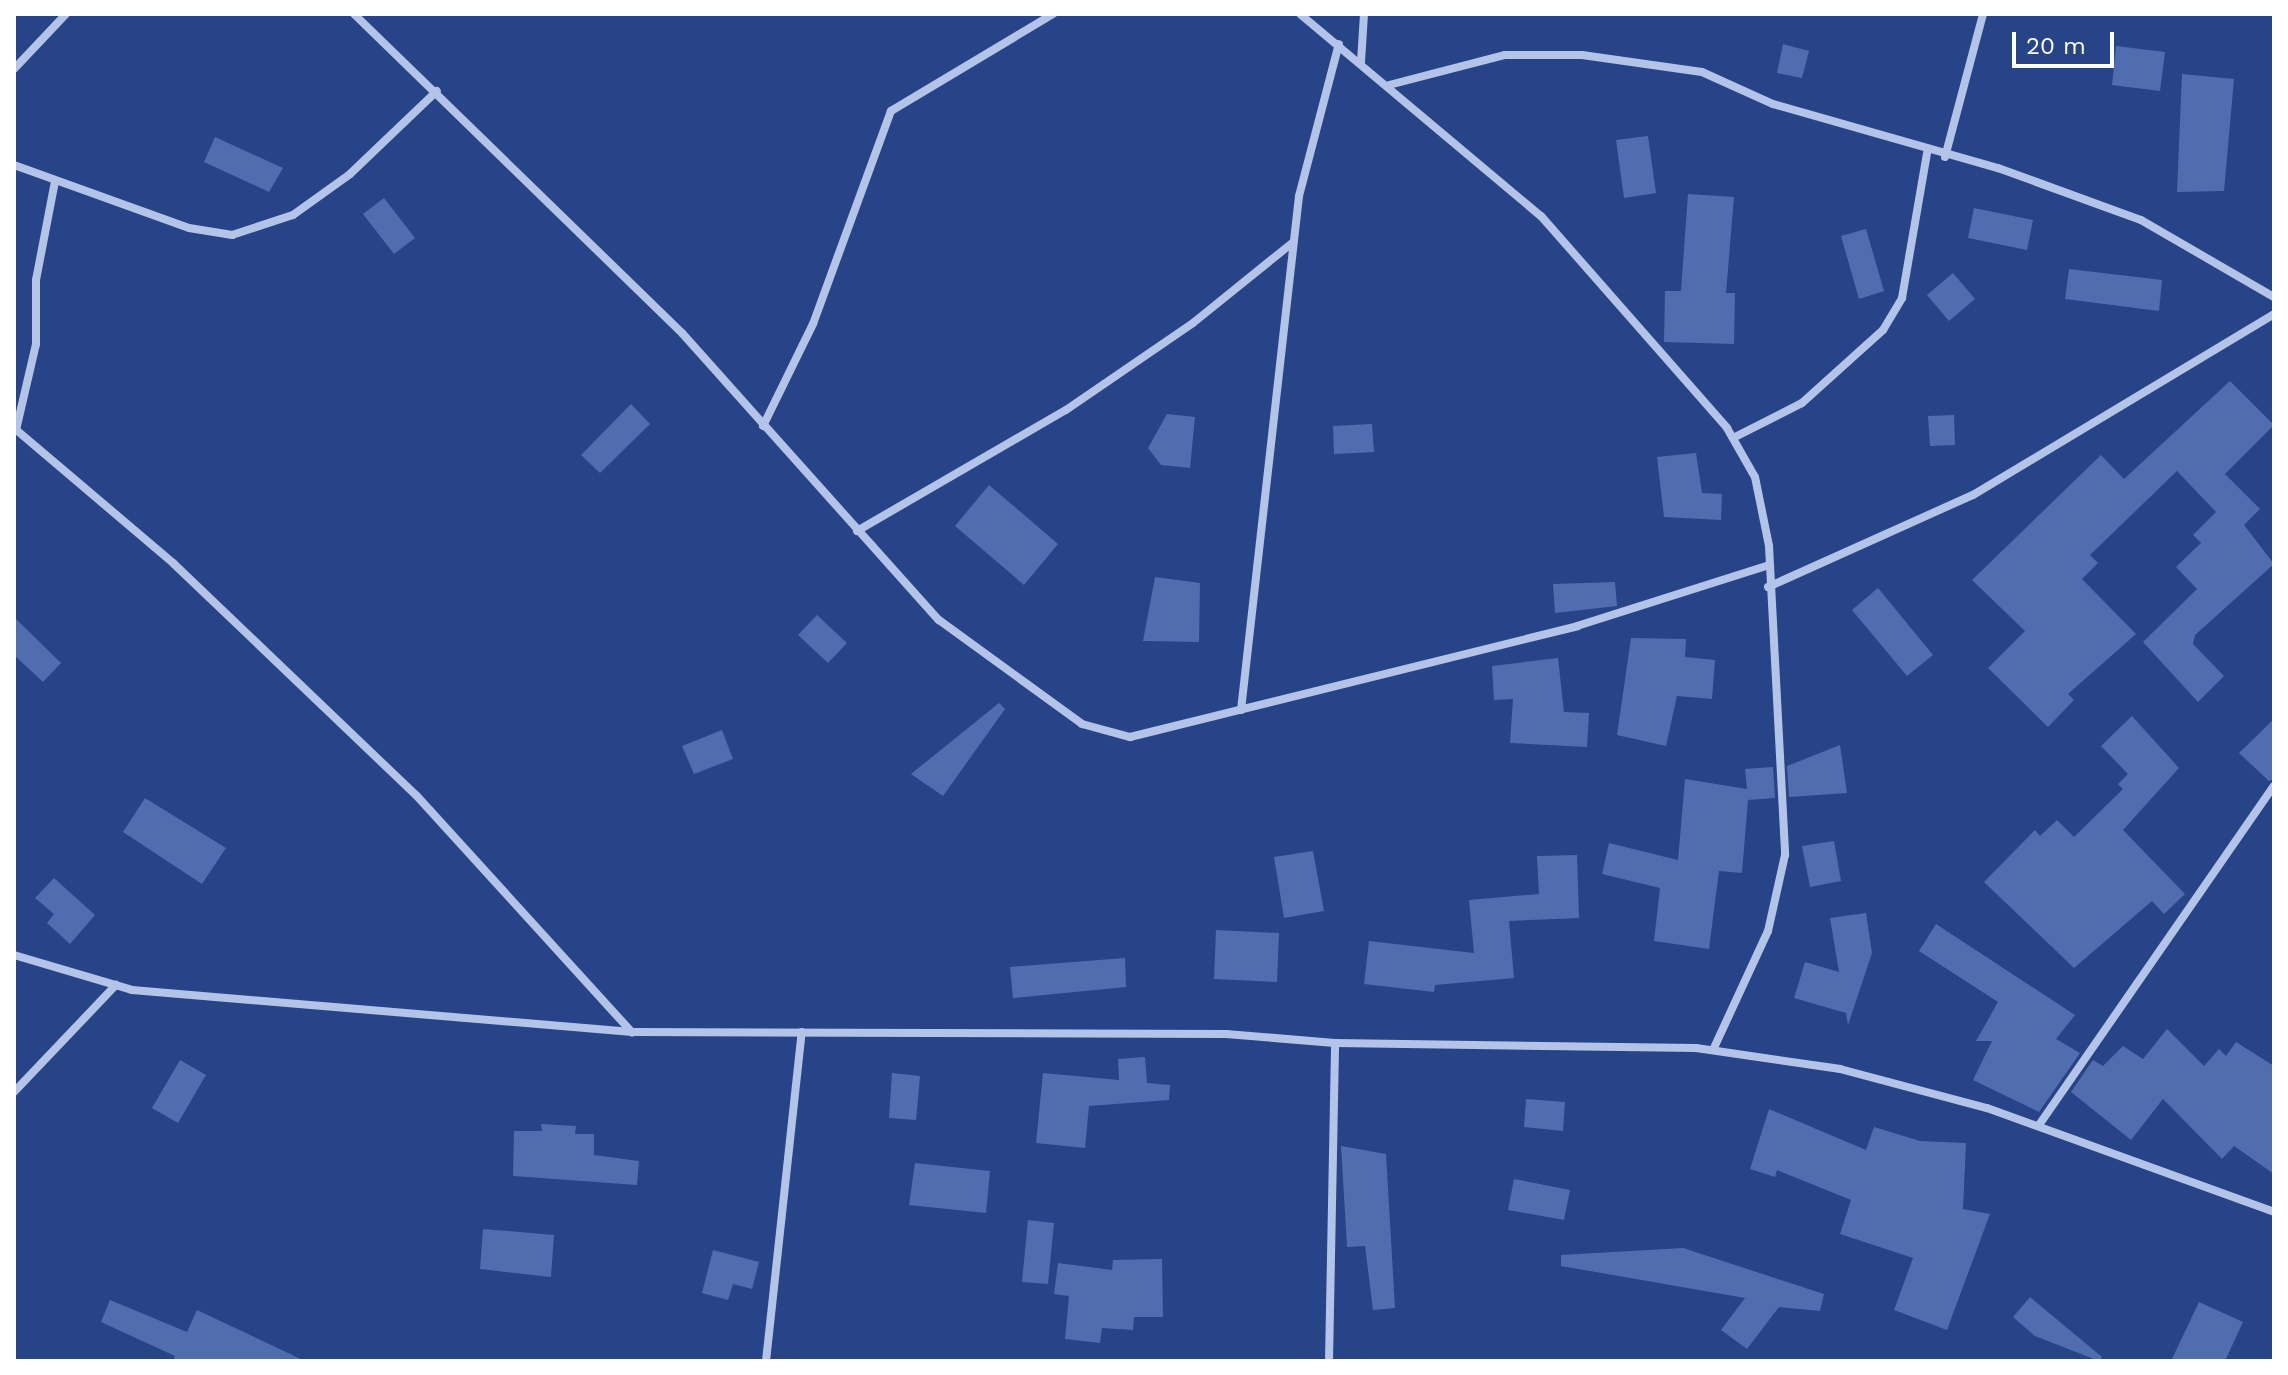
<!DOCTYPE html>
<html>
<head>
<meta charset="utf-8">
<style>
  body { margin:0 }
  #map { position:relative; width:2288px; height:1375px; overflow:hidden; background:#274488; font-family:"Work Sans",sans-serif }
  div>[style] { position:absolute }
  .building>* { inset:0; background:#506db0 }
  .minor>* { height:8px; margin:-4px; padding:0 4px; transform-origin:4px; border-radius:4px; background:#b4c4e9 }
  span { translate:-50% -50%; white-space:nowrap; text-align:center; line-height:1.15; -webkit-text-stroke:8px #274488; paint-order:stroke }
  .frame { position:absolute; inset:0; border:16px solid #fff; pointer-events:none }
  .scale { position:absolute; left:2012px; top:32px; width:102px; height:36px; box-sizing:border-box; border:4px solid #fff; border-top:0; padding-left:10px; font-size:24px; line-height:28px; white-space:nowrap; color:#fff; -webkit-text-stroke:6px #274488; paint-order:stroke }
</style>
</head>
<body>
<div id="map">
  <div class="building">
    <div style="clip-path:polygon(1783px 44px,1809px 51px,1802px 78px,1777px 73px)"></div>
    <div style="clip-path:polygon(2116px 46px,2165px 52px,2160px 91px,2112px 85px)"></div>
    <div style="clip-path:polygon(2182px 74px,2234px 79px,2224px 191px,2177px 192px)"></div>
    <div style="clip-path:polygon(1648px 136px,1656px 193px,1624px 198px,1616px 140px)"></div>
    <div style="clip-path:polygon(215px 137px,283px 168px,269px 192px,204px 162px)"></div>
    <div style="clip-path:polygon(1688px 194px,1734px 197px,1726px 293px,1735px 293px,1734px 344px,1664px 342px,1665px 291px,1681px 291px)"></div>
    <div style="clip-path:polygon(384px 198px,415px 238px,394px 254px,363px 214px)"></div>
    <div style="clip-path:polygon(1974px 208px,2033px 220px,2027px 250px,1968px 238px)"></div>
    <div style="clip-path:polygon(1866px 229px,1884px 291px,1859px 299px,1841px 236px)"></div>
    <div style="clip-path:polygon(2069px 269px,2162px 280px,2159px 311px,2065px 299px)"></div>
    <div style="clip-path:polygon(1953px 273px,1975px 299px,1949px 321px,1927px 295px)"></div>
    <div style="clip-path:polygon(2230px 381px,2274px 425px,2225px 474px,2260px 509px,2244px 525px,2274px 564px,2195px 635px,2193px 644px,2224px 676px,2198px 702px,2143px 642px,2197px 589px,2176px 567px,2201px 543px,2193px 535px,2216px 512px,2177px 471px,2090px 555px,2098px 563px,2082px 579px,2136px 634px,2068px 694px,2074px 700px,2048px 727px,1988px 668px,2025px 631px,1972px 580px,2101px 455px,2124px 479px)"></div>
    <div style="clip-path:polygon(631px 404px,650px 424px,600px 473px,581px 455px)"></div>
    <div style="clip-path:polygon(1167px 414px,1195px 417px,1190px 468px,1161px 465px,1148px 448px)"></div>
    <div style="clip-path:polygon(1954px 415px,1955px 445px,1930px 446px,1928px 416px)"></div>
    <div style="clip-path:polygon(1372px 424px,1374px 452px,1334px 454px,1333px 426px)"></div>
    <div style="clip-path:polygon(1696px 453px,1702px 493px,1722px 494px,1721px 520px,1664px 517px,1657px 457px)"></div>
    <div style="clip-path:polygon(989px 485px,1058px 544px,1024px 585px,955px 526px)"></div>
    <div style="clip-path:polygon(1155px 577px,1200px 583px,1199px 642px,1143px 641px)"></div>
    <div style="clip-path:polygon(1615px 582px,1617px 606px,1555px 613px,1553px 584px)"></div>
    <div style="clip-path:polygon(1878px 588px,1933px 655px,1907px 676px,1852px 610px)"></div>
    <div style="clip-path:polygon(817px 615px,847px 643px,828px 663px,798px 635px)"></div>
    <div style="clip-path:polygon(14px 617px,61px 663px,43px 682px,14px 655px)"></div>
    <div style="clip-path:polygon(1631px 638px,1686px 639px,1685px 657px,1715px 660px,1712px 699px,1677px 696px,1666px 746px,1617px 735px)"></div>
    <div style="clip-path:polygon(1558px 658px,1564px 712px,1589px 713px,1587px 747px,1510px 743px,1513px 699px,1494px 700px,1492px 666px)"></div>
    <div style="clip-path:polygon(999px 703px,1005px 709px,943px 796px,911px 774px)"></div>
    <div style="clip-path:polygon(2132px 716px,2179px 768px,2123px 830px,2185px 894px,2164px 914px,2152px 901px,2074px 968px,1984px 882px,2035px 830px,2040px 836px,2057px 820px,2074px 837px,2123px 789px,2118px 784px,2128px 774px,2101px 746px)"></div>
    <div style="clip-path:polygon(2274px 719px,2274px 779px,2269px 781px,2239px 753px)"></div>
    <div style="clip-path:polygon(722px 730px,733px 759px,694px 774px,682px 746px)"></div>
    <div style="clip-path:polygon(1840px 745px,1847px 793px,1789px 797px,1787px 766px)"></div>
    <div style="clip-path:polygon(1773px 767px,1775px 798px,1748px 800px,1742px 873px,1719px 871px,1709px 949px,1654px 941px,1660px 888px,1602px 874px,1609px 843px,1678px 860px,1685px 779px,1747px 789px,1745px 769px)"></div>
    <div style="clip-path:polygon(145px 798px,226px 848px,202px 884px,123px 832px)"></div>
    <div style="clip-path:polygon(1834px 841px,1841px 881px,1810px 887px,1802px 846px)"></div>
    <div style="clip-path:polygon(1313px 851px,1324px 911px,1284px 918px,1274px 857px)"></div>
    <div style="clip-path:polygon(1577px 855px,1579px 918px,1509px 921px,1514px 978px,1435px 985px,1434px 992px,1364px 984px,1369px 941px,1474px 953px,1469px 900px,1539px 894px,1537px 856px)"></div>
    <div style="clip-path:polygon(54px 878px,95px 915px,70px 944px,47px 923px,54px 914px,35px 898px)"></div>
    <div style="clip-path:polygon(1866px 913px,1872px 953px,1848px 1025px,1846px 1013px,1794px 998px,1805px 962px,1839px 972px,1830px 918px)"></div>
    <div style="clip-path:polygon(1936px 924px,2075px 1015px,2056px 1039px,2080px 1053px,2039px 1112px,1973px 1080px,1992px 1041px,1976px 1041px,1998px 1002px,1919px 951px)"></div>
    <div style="clip-path:polygon(1216px 930px,1279px 933px,1277px 982px,1214px 979px)"></div>
    <div style="clip-path:polygon(1125px 958px,1126px 987px,1013px 998px,1010px 967px)"></div>
    <div style="clip-path:polygon(2167px 1029px,2204px 1066px,2219px 1049px,2226px 1056px,2236px 1042px,2274px 1066px,2274px 1174px,2234px 1146px,2222px 1159px,2163px 1099px,2131px 1140px,2071px 1092px,2093px 1060px,2103px 1066px,2123px 1046px,2143px 1059px)"></div>
    <div style="clip-path:polygon(1145px 1057px,1147px 1083px,1170px 1085px,1169px 1100px,1089px 1106px,1085px 1148px,1036px 1143px,1043px 1073px,1119px 1080px,1118px 1059px)"></div>
    <div style="clip-path:polygon(180px 1060px,206px 1075px,178px 1123px,152px 1108px)"></div>
    <div style="clip-path:polygon(892px 1073px,920px 1076px,916px 1120px,889px 1118px)"></div>
    <div style="clip-path:polygon(1526px 1099px,1565px 1102px,1563px 1131px,1524px 1127px)"></div>
    <div style="clip-path:polygon(1769px 1109px,1866px 1150px,1874px 1127px,1920px 1141px,1966px 1143px,1963px 1209px,1990px 1214px,1947px 1330px,1894px 1310px,1913px 1258px,1840px 1234px,1851px 1200px,1777px 1170px,1775px 1177px,1750px 1169px)"></div>
    <div style="clip-path:polygon(541px 1124px,576px 1126px,575px 1134px,594px 1134px,594px 1155px,639px 1161px,637px 1185px,513px 1176px,514px 1131px,542px 1131px)"></div>
    <div style="clip-path:polygon(1341px 1146px,1386px 1154px,1395px 1308px,1373px 1310px,1365px 1246px,1347px 1247px)"></div>
    <div style="clip-path:polygon(915px 1163px,990px 1171px,986px 1213px,909px 1205px)"></div>
    <div style="clip-path:polygon(1514px 1179px,1570px 1190px,1564px 1220px,1508px 1210px)"></div>
    <div style="clip-path:polygon(1028px 1220px,1054px 1223px,1048px 1284px,1022px 1282px)"></div>
    <div style="clip-path:polygon(483px 1229px,554px 1235px,551px 1277px,480px 1269px)"></div>
    <div style="clip-path:polygon(1683px 1248px,1824px 1294px,1820px 1311px,1779px 1307px,1747px 1349px,1721px 1330px,1745px 1298px,1561px 1266px,1561px 1255px)"></div>
    <div style="clip-path:polygon(713px 1250px,759px 1262px,752px 1289px,733px 1284px,728px 1300px,702px 1293px)"></div>
    <div style="clip-path:polygon(1162px 1259px,1163px 1317px,1134px 1317px,1133px 1330px,1102px 1328px,1100px 1343px,1065px 1339px,1069px 1296px,1054px 1294px,1058px 1263px,1112px 1270px,1113px 1260px)"></div>
    <div style="clip-path:polygon(2030px 1297px,2102px 1357px,2099px 1361px,2035px 1336px,2013px 1317px)"></div>
    <div style="clip-path:polygon(110px 1300px,187px 1332px,197px 1310px,305px 1361px,173px 1361px,175px 1356px,101px 1322px)"></div>
    <div style="clip-path:polygon(2199px 1302px,2243px 1322px,2225px 1361px,2171px 1361px)"></div>
  </div>
  <div class="minor">
    <div style="left:354px;top:14px;width:458px;rotate:44.2deg"></div>
    <div style="left:682px;top:333px;width:385px;rotate:48.2deg"></div>
    <div style="left:939px;top:620px;width:177px;rotate:36deg"></div>
    <div style="left:1082px;top:724px;width:50px;rotate:15.2deg"></div>
    <div style="left:1130px;top:737px;width:461px;rotate:-13.9deg"></div>
    <div style="left:1577px;top:626px;width:201px;rotate:-17.6deg"></div>
    <div style="left:1300px;top:14px;width:314px;rotate:40deg"></div>
    <div style="left:1541px;top:216px;width:282px;rotate:48.7deg"></div>
    <div style="left:1727px;top:428px;width:56px;rotate:60.3deg"></div>
    <div style="left:1755px;top:477px;width:70px;rotate:78.5deg"></div>
    <div style="left:1769px;top:546px;width:309px;rotate:87deg"></div>
    <div style="left:1785px;top:855px;width:78px;rotate:102.6deg"></div>
    <div style="left:1768px;top:931px;width:131px;rotate:114.8deg"></div>
    <div style="left:1361px;top:62px;width:48px;rotate:-86.4deg"></div>
    <div style="left:14px;top:69px;width:76px;rotate:-46.6deg"></div>
    <div style="left:1389px;top:85px;width:120px;rotate:-14.5deg"></div>
    <div style="left:1505px;top:55px;width:77px"></div>
    <div style="left:1582px;top:55px;width:121px;rotate:8.1deg"></div>
    <div style="left:1702px;top:72px;width:78px;rotate:24.3deg"></div>
    <div style="left:1773px;top:104px;width:234px;rotate:15.9deg"></div>
    <div style="left:1998px;top:168px;width:152px;rotate:20deg"></div>
    <div style="left:2141px;top:220px;width:154px;rotate:30.1deg"></div>
    <div style="left:1945px;top:157px;width:148px;rotate:-75.1deg"></div>
    <div style="left:14px;top:165px;width:186px;rotate:19.8deg"></div>
    <div style="left:189px;top:228px;width:44px;rotate:9.2deg"></div>
    <div style="left:232px;top:235px;width:64px;rotate:-18.2deg"></div>
    <div style="left:293px;top:215px;width:70px;rotate:-35.7deg"></div>
    <div style="left:350px;top:174px;width:120px;rotate:-43.7deg"></div>
    <div style="left:763px;top:426px;width:114px;rotate:-63.9deg"></div>
    <div style="left:813px;top:324px;width:227px;rotate:-69.9deg"></div>
    <div style="left:891px;top:111px;width:189px;rotate:-30.9deg"></div>
    <div style="left:14px;top:428px;width:209px;rotate:40.3deg"></div>
    <div style="left:173px;top:563px;width:336px;rotate:43.7deg"></div>
    <div style="left:416px;top:795px;width:321px;rotate:47.7deg"></div>
    <div style="left:16px;top:430px;width:88px;rotate:-76.9deg"></div>
    <div style="left:36px;top:344px;width:64px;rotate:-90deg"></div>
    <div style="left:36px;top:280px;width:101px;rotate:-79.1deg"></div>
    <div style="left:1733px;top:438px;width:77px;rotate:-26.9deg"></div>
    <div style="left:1802px;top:403px;width:109px;rotate:-42deg"></div>
    <div style="left:1883px;top:330px;width:37px;rotate:-59deg"></div>
    <div style="left:1902px;top:298px;width:147px;rotate:-80.2deg"></div>
    <div style="left:857px;top:531px;width:241px;rotate:-30.1deg"></div>
    <div style="left:1066px;top:410px;width:154px;rotate:-34.4deg"></div>
    <div style="left:1193px;top:323px;width:127px;rotate:-38.9deg"></div>
    <div style="left:1768px;top:587px;width:225px;rotate:-24.2deg"></div>
    <div style="left:1973px;top:495px;width:351px;rotate:-31deg"></div>
    <div style="left:1241px;top:710px;width:517px;rotate:-83.56deg"></div>
    <div style="left:1299px;top:196px;width:157px;rotate:-75.3deg"></div>
    <div style="left:14px;top:955px;width:123px;rotate:16.5deg"></div>
    <div style="left:132px;top:990px;width:502px;rotate:4.8deg"></div>
    <div style="left:632px;top:1032px;width:594px;rotate:0.19deg"></div>
    <div style="left:1226px;top:1034px;width:109px;rotate:4.7deg"></div>
    <div style="left:1335px;top:1043px;width:361px;rotate:0.8deg"></div>
    <div style="left:1696px;top:1048px;width:146px;rotate:8.3deg"></div>
    <div style="left:1840px;top:1069px;width:152px;rotate:14.9deg"></div>
    <div style="left:1987px;top:1108px;width:305px;rotate:19.9deg"></div>
    <div style="left:14px;top:1092px;width:148px;rotate:-46.4deg"></div>
    <div style="left:2039px;top:1125px;width:412px;rotate:-55.3deg"></div>
    <div style="left:766px;top:1361px;width:331px;rotate:-83.8deg"></div>
    <div style="left:1329px;top:1361px;width:318px;rotate:-88.9deg"></div>
  </div>
  <div class="frame"></div>
  <div class="scale">20 m</div>
</div>
</body>
</html>
